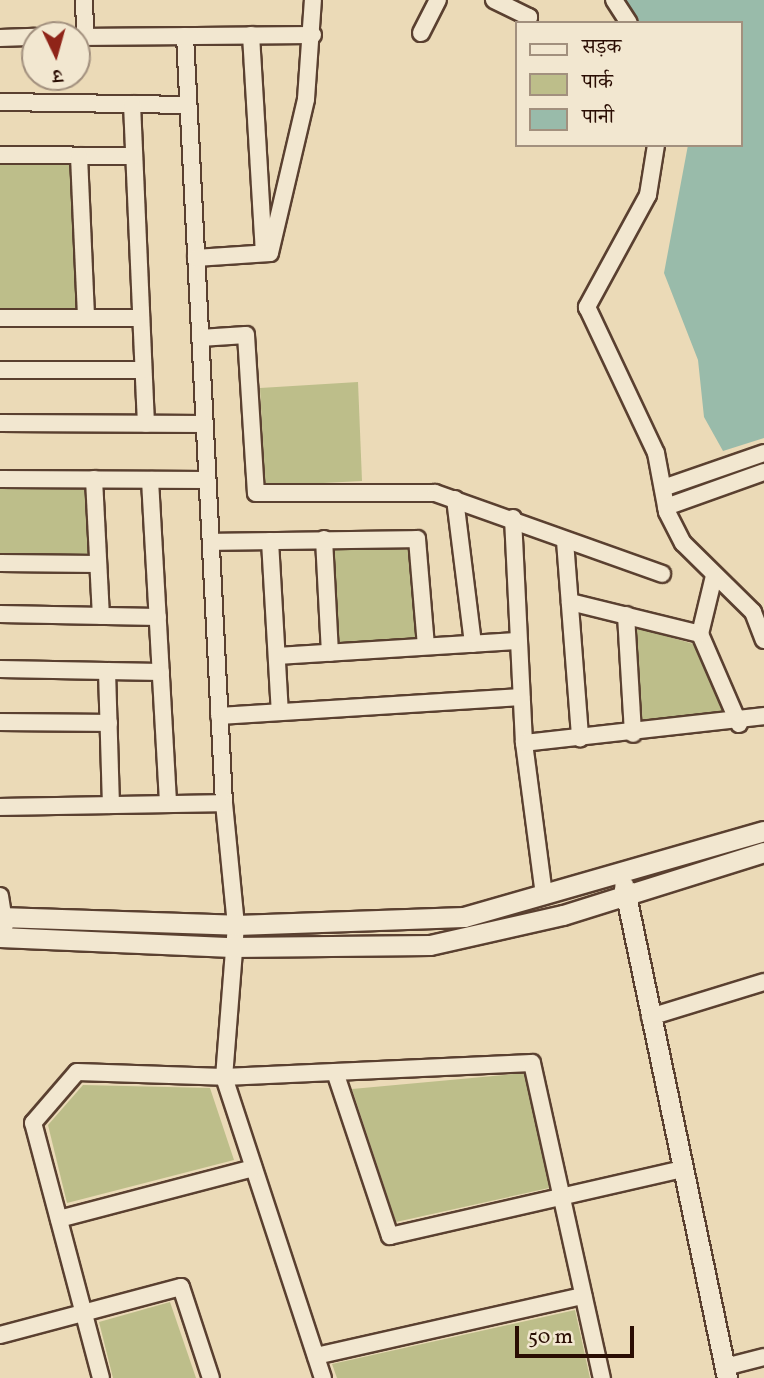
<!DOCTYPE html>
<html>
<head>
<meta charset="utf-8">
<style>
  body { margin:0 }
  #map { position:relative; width:764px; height:1378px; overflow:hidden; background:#ebdab7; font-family:Vollkorn,"Noto Serif Devanagari",serif }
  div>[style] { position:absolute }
  .green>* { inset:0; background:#bdbe8a }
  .water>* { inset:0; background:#9ba }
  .roads { filter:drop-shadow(2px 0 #5a4030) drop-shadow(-2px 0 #5a4030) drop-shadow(0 2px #5a4030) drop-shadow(0 -2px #5a4030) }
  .minor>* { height:16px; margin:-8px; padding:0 8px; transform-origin:8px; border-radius:8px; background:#f2e7d0 }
  .tertiary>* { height:19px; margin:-9.5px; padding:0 9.5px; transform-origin:9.5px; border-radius:9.5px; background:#f2e7d0 }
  span { translate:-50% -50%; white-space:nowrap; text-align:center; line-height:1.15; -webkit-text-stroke:5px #f2e7d0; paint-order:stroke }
  .legend { position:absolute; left:515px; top:21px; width:228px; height:126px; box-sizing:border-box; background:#f2e7d0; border:2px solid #a2907e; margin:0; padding:9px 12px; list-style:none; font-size:21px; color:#2a0d03 }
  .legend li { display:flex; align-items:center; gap:14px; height:35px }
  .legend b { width:35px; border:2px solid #a2907e }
  .north { position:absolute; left:21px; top:21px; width:70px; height:70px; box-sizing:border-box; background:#f2e7d0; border:2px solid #a2907e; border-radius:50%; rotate:175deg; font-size:19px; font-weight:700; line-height:28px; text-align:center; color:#2a0d03 }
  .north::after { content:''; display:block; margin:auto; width:24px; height:32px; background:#8f2418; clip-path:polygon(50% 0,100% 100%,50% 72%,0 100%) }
  .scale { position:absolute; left:515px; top:1326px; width:119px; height:32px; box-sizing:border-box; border:4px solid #2a0d03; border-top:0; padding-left:9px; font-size:21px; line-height:24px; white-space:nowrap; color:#2a0d03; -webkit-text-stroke:5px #f2e7d0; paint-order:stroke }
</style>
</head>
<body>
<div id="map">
  <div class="green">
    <div style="clip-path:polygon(0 163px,74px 163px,79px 310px,0 311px)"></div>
    <div style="clip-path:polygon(358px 382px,362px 481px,265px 486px,260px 388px)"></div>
    <div style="clip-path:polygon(0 485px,91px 486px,93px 560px,0 559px)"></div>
    <div style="clip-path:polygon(414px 543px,420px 641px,337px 645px,332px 544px)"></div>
    <div style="clip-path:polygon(631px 626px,697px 645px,728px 719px,640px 726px)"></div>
    <div style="clip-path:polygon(525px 1073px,549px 1188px,396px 1222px,352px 1089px)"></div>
    <div style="clip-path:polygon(83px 1085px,210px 1088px,234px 1160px,67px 1203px,48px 1125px)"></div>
    <div style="clip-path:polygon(170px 1302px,196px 1378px,113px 1378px,99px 1322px)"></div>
    <div style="clip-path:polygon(575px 1310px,590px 1378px,337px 1378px,332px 1364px)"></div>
  </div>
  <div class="water">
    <div style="clip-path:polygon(616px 0,764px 0,764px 438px,723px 451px,704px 417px,698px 360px,664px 273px,688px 145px,741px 145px,741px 23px,630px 23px)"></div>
  </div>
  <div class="roads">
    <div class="minor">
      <div style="left:84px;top:0;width:37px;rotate:88deg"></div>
      <div style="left:494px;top:0;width:39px;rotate:26deg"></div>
      <div style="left:529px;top:17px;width:6px;rotate:108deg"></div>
      <div style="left:614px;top:0;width:27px;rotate:57deg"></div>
      <div style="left:421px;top:33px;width:37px;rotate:-63deg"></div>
      <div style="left:251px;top:35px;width:218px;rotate:86.6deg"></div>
      <div style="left:185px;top:36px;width:768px;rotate:87.09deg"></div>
      <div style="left:224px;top:803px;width:123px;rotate:84.4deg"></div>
      <div style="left:236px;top:925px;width:152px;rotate:94.5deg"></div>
      <div style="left:224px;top:1077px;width:317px;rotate:71.8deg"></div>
      <div style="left:77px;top:37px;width:236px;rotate:-0.5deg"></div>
      <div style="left:0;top:38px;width:35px;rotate:-2deg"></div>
      <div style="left:0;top:102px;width:188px;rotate:0.9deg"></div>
      <div style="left:132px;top:104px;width:320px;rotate:87.5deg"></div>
      <div style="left:656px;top:145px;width:51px;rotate:99.1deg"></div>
      <div style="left:648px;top:195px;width:128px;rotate:118.6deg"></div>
      <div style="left:587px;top:307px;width:161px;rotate:64.7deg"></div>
      <div style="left:656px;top:453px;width:60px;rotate:79.4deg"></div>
      <div style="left:667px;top:512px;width:35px;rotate:63deg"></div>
      <div style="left:683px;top:543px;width:98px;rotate:44.6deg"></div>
      <div style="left:753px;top:612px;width:30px;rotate:69deg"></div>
      <div style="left:0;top:155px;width:134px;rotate:0.4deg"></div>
      <div style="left:79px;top:156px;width:162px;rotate:87.5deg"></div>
      <div style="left:196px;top:258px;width:74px;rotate:-3.9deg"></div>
      <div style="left:270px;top:253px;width:158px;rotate:-76.8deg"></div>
      <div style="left:306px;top:99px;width:99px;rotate:-86deg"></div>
      <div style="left:0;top:318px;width:141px"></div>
      <div style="left:200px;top:338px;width:46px;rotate:-3.7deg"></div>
      <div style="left:246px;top:335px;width:158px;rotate:86.4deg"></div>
      <div style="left:256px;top:493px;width:179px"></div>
      <div style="left:435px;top:493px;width:241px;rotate:19.6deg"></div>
      <div style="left:0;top:370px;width:143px"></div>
      <div style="left:0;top:423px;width:205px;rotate:0.3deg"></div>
      <div style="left:0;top:479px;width:207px;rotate:0.3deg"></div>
      <div style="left:94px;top:479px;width:137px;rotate:87.1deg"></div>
      <div style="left:150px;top:480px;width:324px;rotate:86.8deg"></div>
      <div style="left:663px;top:488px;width:107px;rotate:-19.1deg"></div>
      <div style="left:455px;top:499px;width:146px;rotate:82.9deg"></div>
      <div style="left:666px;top:507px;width:104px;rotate:-19.7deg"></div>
      <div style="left:513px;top:518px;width:225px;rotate:87.2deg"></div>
      <div style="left:524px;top:743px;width:153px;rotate:82.5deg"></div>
      <div style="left:324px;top:539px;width:114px;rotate:87deg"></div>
      <div style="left:270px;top:541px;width:171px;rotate:86.7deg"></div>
      <div style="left:565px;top:541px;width:198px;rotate:85.6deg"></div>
      <div style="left:211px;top:542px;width:206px;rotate:-0.8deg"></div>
      <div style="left:417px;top:539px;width:107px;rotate:85.2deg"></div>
      <div style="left:0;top:563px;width:98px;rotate:0.6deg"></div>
      <div style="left:714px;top:576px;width:60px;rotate:103.6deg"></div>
      <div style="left:700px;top:634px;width:98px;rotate:66.6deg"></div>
      <div style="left:570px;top:602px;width:134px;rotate:13.8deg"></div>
      <div style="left:0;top:614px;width:158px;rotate:1.1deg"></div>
      <div style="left:626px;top:615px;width:119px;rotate:86.6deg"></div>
      <div style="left:277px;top:656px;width:240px;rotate:-3.6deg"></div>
      <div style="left:0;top:669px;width:161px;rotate:1.1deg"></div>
      <div style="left:107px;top:671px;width:134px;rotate:88.3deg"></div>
      <div style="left:219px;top:716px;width:303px;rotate:-3.6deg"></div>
      <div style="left:0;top:722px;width:109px;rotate:0.5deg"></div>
      <div style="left:524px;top:743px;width:242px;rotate:-6.4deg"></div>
      <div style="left:0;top:807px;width:224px;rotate:-1deg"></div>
      <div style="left:0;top:896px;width:30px;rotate:81deg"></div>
      <div style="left:650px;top:1017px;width:119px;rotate:-17.1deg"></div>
      <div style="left:335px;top:1072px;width:173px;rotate:71.5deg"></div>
      <div style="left:390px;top:1236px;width:300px;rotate:-12.9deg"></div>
      <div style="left:59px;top:1219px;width:201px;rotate:-14.7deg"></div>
      <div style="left:0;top:1335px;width:187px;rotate:-14.9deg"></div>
      <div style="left:181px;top:1287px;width:96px;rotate:71.8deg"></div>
      <div style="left:316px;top:1356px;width:274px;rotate:-12.7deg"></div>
      <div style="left:725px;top:1367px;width:40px;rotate:-14.4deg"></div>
      <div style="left:101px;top:1378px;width:264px;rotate:-104.9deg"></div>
      <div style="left:33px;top:1123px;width:67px;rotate:-49.2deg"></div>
      <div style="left:77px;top:1072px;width:147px;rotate:1.9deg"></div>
      <div style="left:224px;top:1077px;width:308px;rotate:-2.6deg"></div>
      <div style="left:532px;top:1063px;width:323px;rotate:77.5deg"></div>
    </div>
    <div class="tertiary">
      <div style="left:624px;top:886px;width:503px;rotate:78.18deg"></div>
      <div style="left:0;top:917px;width:236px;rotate:1.9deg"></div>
      <div style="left:236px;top:925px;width:228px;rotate:-2deg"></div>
      <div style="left:464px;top:917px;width:312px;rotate:-16deg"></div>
      <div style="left:0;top:937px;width:232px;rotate:2.5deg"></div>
      <div style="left:232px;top:947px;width:198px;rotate:-0.6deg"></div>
      <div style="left:430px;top:945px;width:136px;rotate:-12.7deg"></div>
      <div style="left:563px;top:915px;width:211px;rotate:-17.4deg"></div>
    </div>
  </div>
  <ul class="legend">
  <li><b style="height:9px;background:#f2e7d0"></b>सड़क</li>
  <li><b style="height:19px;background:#bdbe8a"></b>पार्क</li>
  <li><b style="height:19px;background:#9ba"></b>पानी</li>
  </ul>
  <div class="north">उ</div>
  <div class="scale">50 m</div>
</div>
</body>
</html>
